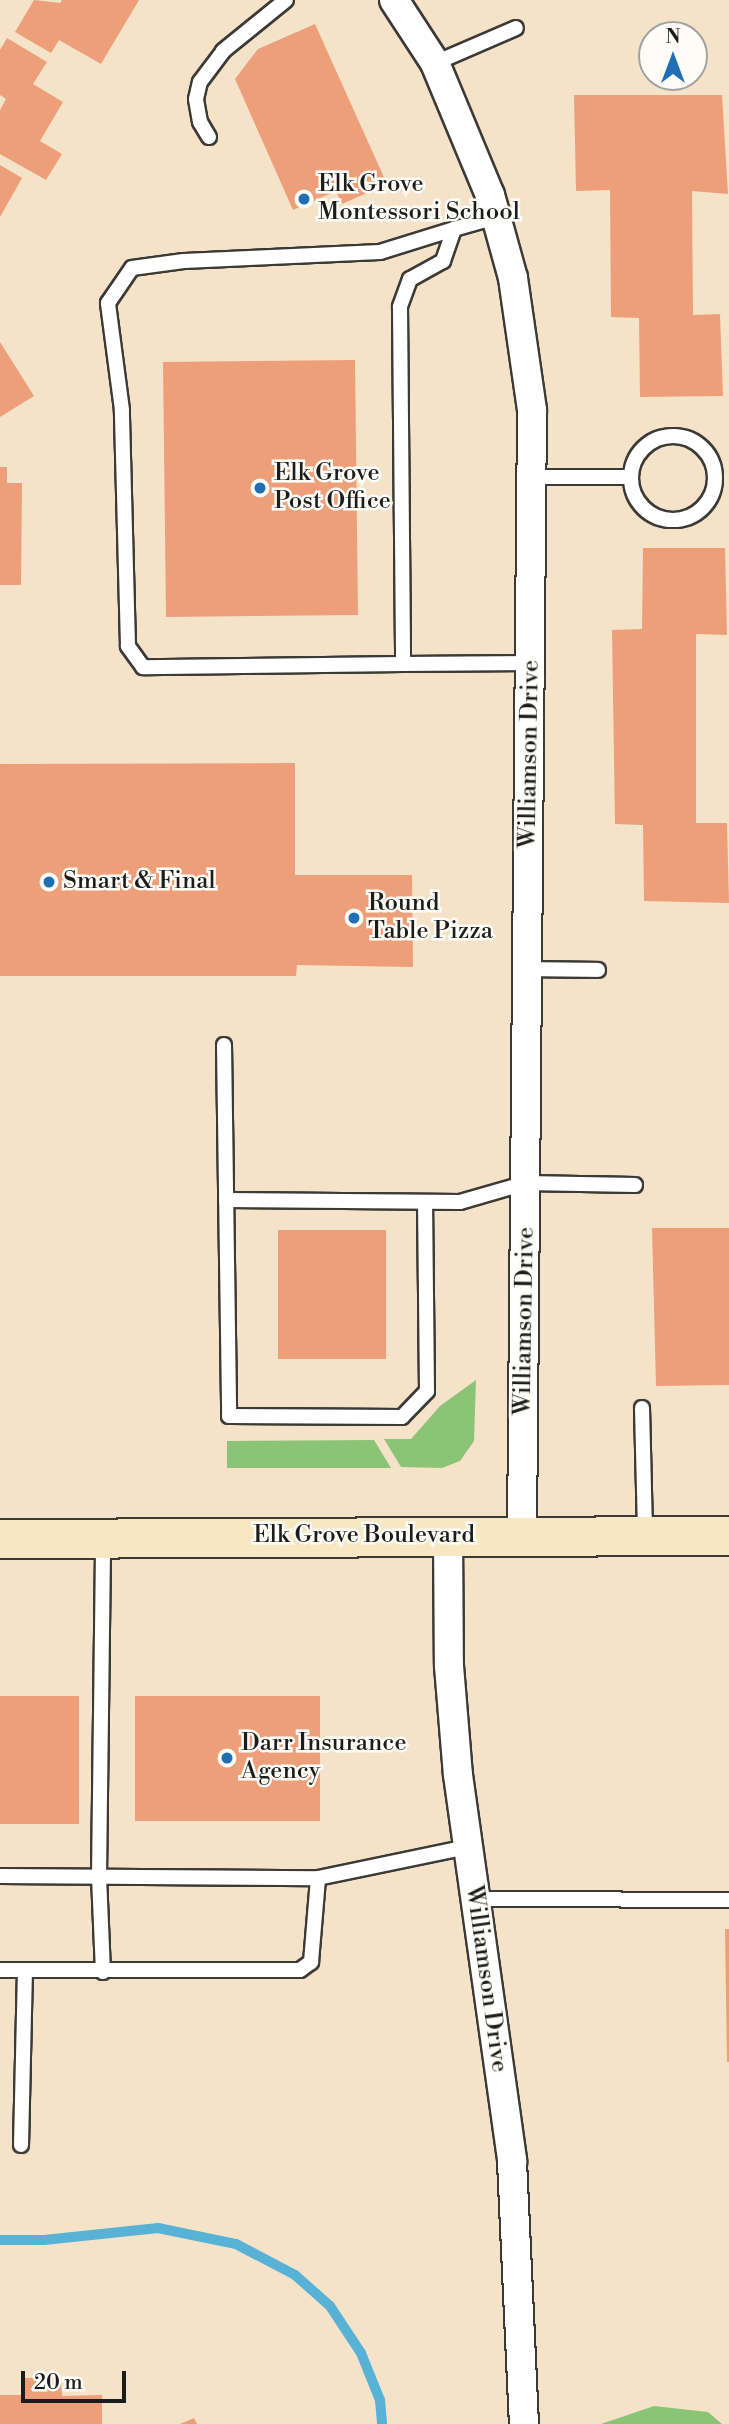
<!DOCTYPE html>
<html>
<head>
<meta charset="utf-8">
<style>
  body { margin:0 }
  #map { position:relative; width:729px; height:2424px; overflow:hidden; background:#f5e3c9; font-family:"Libre Bodoni",serif }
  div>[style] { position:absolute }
  .green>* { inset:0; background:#8cc477 }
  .stream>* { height:10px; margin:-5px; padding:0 5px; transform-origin:5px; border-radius:5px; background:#57b2d5 }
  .building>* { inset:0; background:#ec9f79 }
  .roads { filter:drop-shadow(2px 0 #3d3a36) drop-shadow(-2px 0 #3d3a36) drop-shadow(0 2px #3d3a36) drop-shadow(0 -2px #3d3a36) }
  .service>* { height:14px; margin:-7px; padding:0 7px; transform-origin:7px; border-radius:7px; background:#fff }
  .service>.ring { margin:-7px; padding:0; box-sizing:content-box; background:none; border:14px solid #fff; border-radius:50% }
  .minor>* { height:28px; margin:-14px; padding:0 14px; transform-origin:14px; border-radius:14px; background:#fff }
  .secondary>* { height:38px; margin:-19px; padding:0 19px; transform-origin:19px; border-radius:19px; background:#f7e8c3 }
  .dots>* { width:19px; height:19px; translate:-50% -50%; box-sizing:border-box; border:4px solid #fdfcf7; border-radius:50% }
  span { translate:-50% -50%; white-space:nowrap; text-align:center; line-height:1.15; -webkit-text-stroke:5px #fdfcf7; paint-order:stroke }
  .poi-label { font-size:24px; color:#1c1c1c }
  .left { translate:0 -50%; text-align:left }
  .street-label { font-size:24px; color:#1c1c1c }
  .north { position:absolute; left:638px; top:21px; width:70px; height:70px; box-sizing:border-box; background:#fdfcf7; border:2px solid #a3a29f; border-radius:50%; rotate:0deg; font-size:19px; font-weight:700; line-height:28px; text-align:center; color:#1c1c1c }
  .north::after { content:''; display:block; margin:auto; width:24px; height:32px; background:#1f6fb2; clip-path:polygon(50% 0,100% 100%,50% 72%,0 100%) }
  .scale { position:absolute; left:21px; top:2371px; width:105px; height:32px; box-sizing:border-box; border:4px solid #1c1c1c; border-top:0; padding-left:9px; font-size:21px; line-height:24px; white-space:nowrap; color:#1c1c1c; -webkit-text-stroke:5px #fdfcf7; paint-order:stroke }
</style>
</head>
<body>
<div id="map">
  <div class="green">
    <div style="clip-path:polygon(476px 1380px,474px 1441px,460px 1461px,442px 1468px,401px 1467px,384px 1439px,411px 1439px,440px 1406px)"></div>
    <div style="clip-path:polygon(374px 1440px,391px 1468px,227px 1468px,227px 1441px)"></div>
    <div style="clip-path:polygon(654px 2406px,708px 2412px,722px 2424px,601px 2424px)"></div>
  </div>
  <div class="stream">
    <div style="left:0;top:2240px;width:44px"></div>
    <div style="left:44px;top:2240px;width:115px;rotate:-6deg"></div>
    <div style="left:158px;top:2228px;width:80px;rotate:11.6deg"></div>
    <div style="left:236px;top:2244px;width:67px;rotate:27.7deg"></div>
    <div style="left:295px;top:2275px;width:47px;rotate:41.5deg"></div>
    <div style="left:330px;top:2306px;width:56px;rotate:56.6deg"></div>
    <div style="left:361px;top:2353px;width:51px;rotate:68deg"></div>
    <div style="left:380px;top:2400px;width:24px;rotate:85deg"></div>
  </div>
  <div class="building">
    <div style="clip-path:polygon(34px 0,60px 3px,62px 0,139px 0,101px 64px,59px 40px,51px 53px,15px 32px)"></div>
    <div style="clip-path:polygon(315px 24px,387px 184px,342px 204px,336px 191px,293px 210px,235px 79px,258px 49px)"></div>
    <div style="clip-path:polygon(7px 38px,47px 62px,33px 84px,63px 102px,40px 141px,62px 154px,46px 180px,0 154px,0 110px,6px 99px,0 95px,0 50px)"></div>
    <div style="clip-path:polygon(574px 95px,722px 95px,728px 194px,692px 191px,693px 315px,720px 314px,723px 396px,640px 397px,639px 318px,611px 317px,610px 190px,576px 191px)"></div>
    <div style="clip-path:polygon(0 165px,22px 178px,0 217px)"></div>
    <div style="clip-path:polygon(0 342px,34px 396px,0 417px)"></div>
    <div style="clip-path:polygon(355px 360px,358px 615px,166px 617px,163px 362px)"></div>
    <div style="clip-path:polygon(0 467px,7px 467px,7px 483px,22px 483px,21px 585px,0 585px)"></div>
    <div style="clip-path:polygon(643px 548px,725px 548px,727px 635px,696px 634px,696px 823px,727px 823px,729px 903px,644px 901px,643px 825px,615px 824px,612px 630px,642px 629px)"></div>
    <div style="clip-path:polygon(295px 763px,295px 875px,412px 875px,413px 967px,297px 965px,296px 976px,0 976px,0 764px)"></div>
    <div style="clip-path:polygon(652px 1228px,729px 1228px,729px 1385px,656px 1386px)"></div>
    <div style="clip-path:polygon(278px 1230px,386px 1230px,386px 1359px,278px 1359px)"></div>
    <div style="clip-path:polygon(0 1696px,79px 1696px,79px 1824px,0 1824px)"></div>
    <div style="clip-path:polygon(135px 1696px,320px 1696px,320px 1821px,135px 1821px)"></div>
    <div style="clip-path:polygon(725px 1929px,729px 1929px,729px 2062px,727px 2062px)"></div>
    <div style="clip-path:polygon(61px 2377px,62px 2396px,102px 2395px,102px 2424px,0 2424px,0 2395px,22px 2395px,22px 2378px)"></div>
    <div style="clip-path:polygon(194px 2418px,197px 2424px,180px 2424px)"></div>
  </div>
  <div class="roads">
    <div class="service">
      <div style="left:435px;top:63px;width:88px;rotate:-23.4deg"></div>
      <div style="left:209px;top:137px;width:17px;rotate:-121deg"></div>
      <div style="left:200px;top:122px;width:23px;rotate:-100deg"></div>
      <div style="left:196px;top:99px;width:17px;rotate:-77deg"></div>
      <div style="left:200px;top:82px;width:39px;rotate:-53deg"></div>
      <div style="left:223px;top:51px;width:81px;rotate:-39deg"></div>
      <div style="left:496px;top:217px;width:44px;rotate:164.1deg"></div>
      <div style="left:454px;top:229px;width:34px;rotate:109deg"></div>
      <div style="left:443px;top:261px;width:38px;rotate:151deg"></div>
      <div style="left:410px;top:279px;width:30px;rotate:110deg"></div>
      <div style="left:400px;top:307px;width:357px;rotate:89.5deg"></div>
      <div style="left:403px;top:664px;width:128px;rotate:-0.4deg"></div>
      <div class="ring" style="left:631px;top:436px;width:70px;height:70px"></div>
      <div style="left:533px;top:477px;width:97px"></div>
      <div style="left:403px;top:664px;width:260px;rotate:179.3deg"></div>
      <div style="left:143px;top:667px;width:26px;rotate:-126deg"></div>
      <div style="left:128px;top:646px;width:236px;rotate:-91.5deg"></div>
      <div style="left:122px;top:410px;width:108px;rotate:-97.5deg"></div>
      <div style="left:108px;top:303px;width:42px;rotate:-55.6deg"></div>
      <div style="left:132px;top:268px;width:52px;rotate:-7.7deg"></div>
      <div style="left:184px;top:261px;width:196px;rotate:-2.6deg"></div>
      <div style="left:380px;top:252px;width:77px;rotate:-17.3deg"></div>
      <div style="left:528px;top:969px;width:70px;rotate:0.8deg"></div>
      <div style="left:224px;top:1045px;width:371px;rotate:89.2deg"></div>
      <div style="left:229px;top:1416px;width:173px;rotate:0.3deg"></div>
      <div style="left:402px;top:1417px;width:36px;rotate:-46deg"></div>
      <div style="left:427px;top:1391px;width:189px;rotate:-90.6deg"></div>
      <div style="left:226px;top:1200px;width:234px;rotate:0.5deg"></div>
      <div style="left:460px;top:1202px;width:69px;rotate:-16.1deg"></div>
      <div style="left:526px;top:1183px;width:109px;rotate:1.1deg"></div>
      <div style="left:642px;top:1408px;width:127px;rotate:88.6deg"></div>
      <div style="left:0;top:1876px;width:318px;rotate:0.4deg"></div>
      <div style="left:318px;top:1878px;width:153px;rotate:-11.7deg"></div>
      <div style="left:475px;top:1899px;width:254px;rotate:0.2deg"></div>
      <div style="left:0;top:1970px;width:300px"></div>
      <div style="left:300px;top:1970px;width:14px;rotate:-36deg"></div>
      <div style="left:311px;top:1962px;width:84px;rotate:-85.2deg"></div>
      <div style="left:103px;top:1972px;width:95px;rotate:-92.4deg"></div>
      <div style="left:99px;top:1877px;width:338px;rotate:-89.3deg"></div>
      <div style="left:21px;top:2145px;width:174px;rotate:-88.7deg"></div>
    </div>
    <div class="minor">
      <div style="left:394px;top:0;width:75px;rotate:56.9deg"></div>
      <div style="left:435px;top:63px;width:143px;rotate:67.4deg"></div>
      <div style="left:490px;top:195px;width:86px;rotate:74.5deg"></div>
      <div style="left:513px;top:278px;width:133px;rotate:81.8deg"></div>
      <div style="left:532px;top:410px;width:1127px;rotate:90.51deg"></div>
      <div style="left:448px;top:1535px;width:131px;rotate:89.6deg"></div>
      <div style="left:449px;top:1666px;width:109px;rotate:85.3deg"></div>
      <div style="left:458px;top:1775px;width:390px;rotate:82deg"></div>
      <div style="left:512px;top:2161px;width:263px;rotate:87.4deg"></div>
    </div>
    <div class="secondary">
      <div style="left:0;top:1539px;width:729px;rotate:-0.24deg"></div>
    </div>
  </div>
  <div class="dots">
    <div style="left:304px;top:199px;background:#1f6fb2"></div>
    <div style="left:260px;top:488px;background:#1f6fb2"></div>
    <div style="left:49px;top:882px;background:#1f6fb2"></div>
    <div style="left:354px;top:918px;background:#1f6fb2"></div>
    <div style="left:227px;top:1758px;background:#1f6fb2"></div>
  </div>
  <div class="poi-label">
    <span class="left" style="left:318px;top:199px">Elk Grove<br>Montessori School</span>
    <span class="left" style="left:274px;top:488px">Elk Grove<br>Post Office</span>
    <span class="left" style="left:63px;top:882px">Smart &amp; Final</span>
    <span class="left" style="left:368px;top:918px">Round<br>Table Pizza</span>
    <span class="left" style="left:241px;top:1758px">Darr Insurance<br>Agency</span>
  </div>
  <div class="street-label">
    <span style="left:530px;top:754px;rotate:-89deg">Williamson Drive</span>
    <span style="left:525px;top:1321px;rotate:-89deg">Williamson Drive</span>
    <span style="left:364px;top:1536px">Elk Grove Boulevard</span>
    <span style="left:486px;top:1979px;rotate:82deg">Williamson Drive</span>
  </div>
  <div class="north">N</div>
  <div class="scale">20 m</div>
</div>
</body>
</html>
